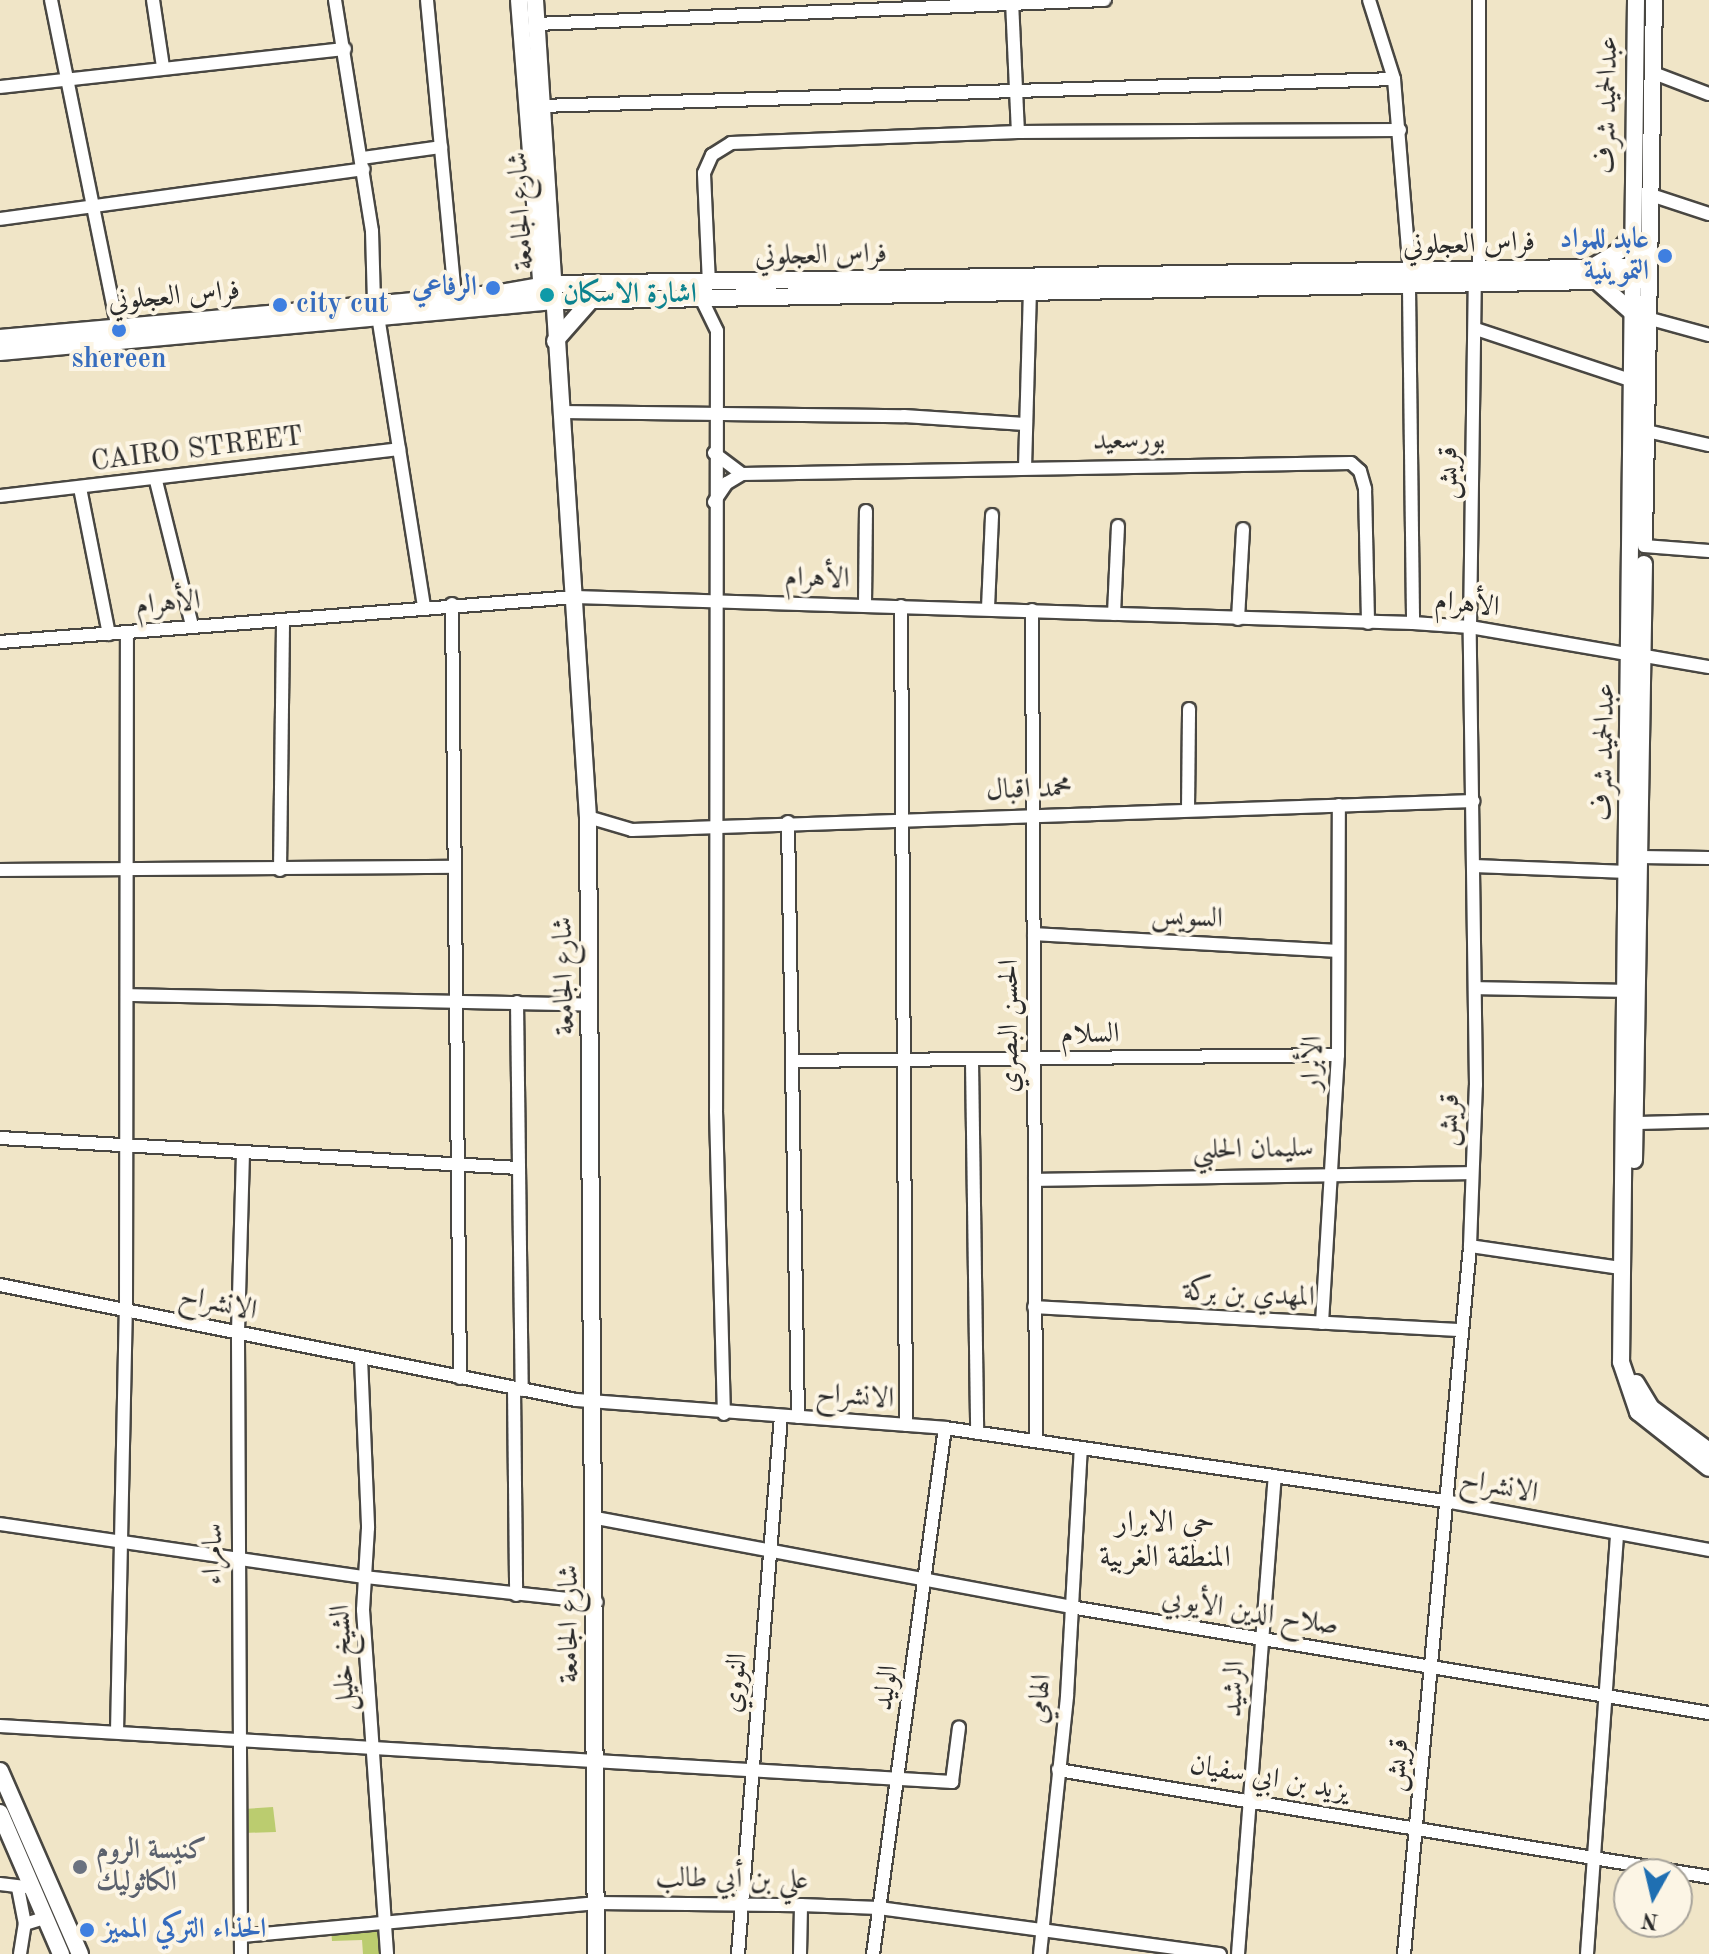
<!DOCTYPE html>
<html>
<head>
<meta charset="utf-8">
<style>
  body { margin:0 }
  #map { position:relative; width:1709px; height:1954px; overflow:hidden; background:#f0e5c7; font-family:"Old Standard TT",Amiri,serif }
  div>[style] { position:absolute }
  .green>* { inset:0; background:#bbcc6f }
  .roads { filter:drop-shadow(2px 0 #494742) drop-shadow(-2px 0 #494742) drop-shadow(0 2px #494742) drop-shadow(0 -2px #494742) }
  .minor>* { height:12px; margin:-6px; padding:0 6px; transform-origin:6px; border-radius:6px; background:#fff }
  .major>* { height:16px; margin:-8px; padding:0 8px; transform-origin:8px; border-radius:8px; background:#fff }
  .dots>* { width:22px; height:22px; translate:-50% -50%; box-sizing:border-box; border:4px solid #fcf5e5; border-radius:50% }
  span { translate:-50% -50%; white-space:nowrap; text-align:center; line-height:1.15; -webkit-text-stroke:8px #fcf5e5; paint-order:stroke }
  .street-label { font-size:28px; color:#2b2b2b }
  .shop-label { font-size:28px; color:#366cbe; font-weight:700 }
  .right { translate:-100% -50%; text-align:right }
  .left { translate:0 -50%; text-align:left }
  .culture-label { font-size:28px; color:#0d838f; font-weight:700 }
  .worship-label { font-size:28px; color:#5b616d; font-weight:700 }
  .neighbourhood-label { font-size:30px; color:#2b2b2b }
  .north { position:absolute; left:1613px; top:1858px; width:80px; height:80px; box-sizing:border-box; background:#fcf5e5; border:2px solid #a8a49b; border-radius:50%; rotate:188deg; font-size:22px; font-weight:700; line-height:32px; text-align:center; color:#2b2b2b }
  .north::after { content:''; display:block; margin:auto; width:28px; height:36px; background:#1f6fb2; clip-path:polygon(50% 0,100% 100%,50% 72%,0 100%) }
</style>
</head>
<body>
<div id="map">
  <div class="green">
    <div style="clip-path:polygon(273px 1807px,276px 1832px,243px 1833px,243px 1809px)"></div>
    <div style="clip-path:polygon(378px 1923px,380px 1954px,363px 1954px,362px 1940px,332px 1941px,331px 1930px)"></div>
  </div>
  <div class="roads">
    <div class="minor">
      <div style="left:51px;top:0;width:336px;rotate:78.5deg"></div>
      <div style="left:153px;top:0;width:68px;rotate:81.5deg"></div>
      <div style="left:335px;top:0;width:234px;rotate:80.9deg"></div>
      <div style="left:372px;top:231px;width:72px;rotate:88.4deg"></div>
      <div style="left:427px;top:0;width:298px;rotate:84.6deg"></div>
      <div style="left:1369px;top:0;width:83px;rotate:72.4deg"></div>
      <div style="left:1394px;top:79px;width:196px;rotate:85.3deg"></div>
      <div style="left:1479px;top:0;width:272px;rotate:90deg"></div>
      <div style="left:1012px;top:1px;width:131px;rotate:87.4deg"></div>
      <div style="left:536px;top:24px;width:569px;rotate:-2.42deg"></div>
      <div style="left:1651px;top:72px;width:62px;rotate:20.8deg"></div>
      <div style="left:0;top:87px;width:347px;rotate:-6.3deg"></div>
      <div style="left:541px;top:106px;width:853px;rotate:-1.81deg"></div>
      <div style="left:362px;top:158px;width:80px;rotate:-7.9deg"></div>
      <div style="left:1648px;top:194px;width:64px;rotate:18.2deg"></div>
      <div style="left:0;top:219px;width:367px;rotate:-7.8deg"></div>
      <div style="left:709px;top:284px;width:111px;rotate:-92.6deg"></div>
      <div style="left:704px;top:173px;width:20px;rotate:-66deg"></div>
      <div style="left:712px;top:155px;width:22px;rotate:-32deg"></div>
      <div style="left:731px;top:143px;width:287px;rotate:-2.2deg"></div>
      <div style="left:1018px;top:132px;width:382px;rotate:-0.3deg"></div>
      <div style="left:1409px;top:288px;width:335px;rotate:89.3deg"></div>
      <div style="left:702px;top:300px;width:34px;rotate:64deg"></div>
      <div style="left:717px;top:331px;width:780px;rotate:90.07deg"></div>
      <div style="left:716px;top:1111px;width:303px;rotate:88.5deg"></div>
      <div style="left:378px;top:316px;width:295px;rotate:81deg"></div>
      <div style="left:1647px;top:318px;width:64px;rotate:15.3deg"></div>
      <div style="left:1476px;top:329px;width:165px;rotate:18.3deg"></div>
      <div style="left:561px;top:412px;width:343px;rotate:0.7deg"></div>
      <div style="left:904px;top:416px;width:121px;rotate:3.8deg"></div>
      <div style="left:1638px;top:429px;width:73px;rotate:12.7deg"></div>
      <div style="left:714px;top:453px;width:35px;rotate:37deg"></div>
      <div style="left:742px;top:474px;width:609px;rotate:-1.03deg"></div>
      <div style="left:1351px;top:463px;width:12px;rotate:42deg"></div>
      <div style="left:1360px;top:471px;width:19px;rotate:74deg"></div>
      <div style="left:1365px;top:489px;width:134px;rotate:88.7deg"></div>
      <div style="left:1025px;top:468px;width:177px;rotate:-88.4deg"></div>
      <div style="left:156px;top:481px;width:148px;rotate:76deg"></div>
      <div style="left:80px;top:488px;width:149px;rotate:78.8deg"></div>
      <div style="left:0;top:496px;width:402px;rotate:-6.7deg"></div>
      <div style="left:714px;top:502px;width:23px;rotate:-56deg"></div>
      <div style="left:727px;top:483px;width:17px;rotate:-31deg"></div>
      <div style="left:1644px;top:546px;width:65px;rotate:4.4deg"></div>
      <div style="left:452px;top:604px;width:774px;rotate:89.41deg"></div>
      <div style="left:865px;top:604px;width:93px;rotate:-89.4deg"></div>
      <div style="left:901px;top:606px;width:819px;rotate:89.65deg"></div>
      <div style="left:988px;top:608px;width:93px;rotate:-87.5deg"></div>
      <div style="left:1032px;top:610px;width:831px;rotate:89.72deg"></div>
      <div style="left:1114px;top:614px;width:88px;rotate:-87.4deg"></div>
      <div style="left:1238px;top:619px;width:90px;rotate:-86.8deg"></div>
      <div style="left:0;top:642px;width:577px;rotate:-4.47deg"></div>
      <div style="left:575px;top:597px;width:838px;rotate:1.78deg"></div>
      <div style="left:1413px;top:623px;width:57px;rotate:4deg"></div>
      <div style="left:1470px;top:627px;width:164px;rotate:9.8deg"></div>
      <div style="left:1645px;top:656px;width:65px;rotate:9.8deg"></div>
      <div style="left:1188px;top:809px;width:100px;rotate:-89.4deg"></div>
      <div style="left:588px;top:817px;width:46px;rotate:16.5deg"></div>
      <div style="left:632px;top:830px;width:842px;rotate:-1.97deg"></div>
      <div style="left:788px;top:822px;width:595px;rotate:89.04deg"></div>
      <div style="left:1640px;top:857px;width:69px;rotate:0.8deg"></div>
      <div style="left:1474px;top:866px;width:154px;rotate:2.2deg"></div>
      <div style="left:0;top:870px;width:455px;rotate:-0.4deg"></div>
      <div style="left:280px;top:870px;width:250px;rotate:-89.3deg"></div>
      <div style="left:1034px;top:934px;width:304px;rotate:3.2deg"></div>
      <div style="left:1475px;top:988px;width:151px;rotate:1.1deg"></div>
      <div style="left:127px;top:995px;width:464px;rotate:1.2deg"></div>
      <div style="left:517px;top:1002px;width:388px;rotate:89.3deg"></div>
      <div style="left:794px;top:1061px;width:544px;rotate:-0.63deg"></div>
      <div style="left:972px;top:1061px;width:372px;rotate:89.2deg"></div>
      <div style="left:1635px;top:1123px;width:74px;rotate:-1.5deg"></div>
      <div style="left:0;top:1138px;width:519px;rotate:3.31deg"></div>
      <div style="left:1035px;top:1180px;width:436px;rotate:-0.9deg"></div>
      <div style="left:1470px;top:1246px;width:153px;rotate:8.3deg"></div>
      <div style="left:0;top:1285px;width:587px;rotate:11.29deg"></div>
      <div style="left:576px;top:1400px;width:370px;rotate:4.3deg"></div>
      <div style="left:945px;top:1428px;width:505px;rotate:8.31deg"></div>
      <div style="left:1445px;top:1501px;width:269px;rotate:10.5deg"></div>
      <div style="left:1034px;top:1307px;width:428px;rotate:3.1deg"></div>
      <div style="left:1322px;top:1323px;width:268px;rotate:-86.6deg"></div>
      <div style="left:1338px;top:1055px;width:250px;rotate:-89.8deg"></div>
      <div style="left:361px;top:1358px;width:170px;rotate:87.6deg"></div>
      <div style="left:368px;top:1528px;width:82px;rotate:93.5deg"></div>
      <div style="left:363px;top:1610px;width:345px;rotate:86deg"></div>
      <div style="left:514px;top:1388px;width:207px;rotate:89.4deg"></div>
      <div style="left:596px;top:1518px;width:482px;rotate:10.6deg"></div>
      <div style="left:1070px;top:1607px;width:648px;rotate:9.42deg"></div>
      <div style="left:0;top:1524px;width:369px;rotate:8.3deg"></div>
      <div style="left:365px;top:1577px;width:233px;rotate:6.2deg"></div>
      <div style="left:0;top:1726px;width:954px;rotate:3.37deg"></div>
      <div style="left:952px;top:1782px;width:55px;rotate:-82.7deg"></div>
      <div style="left:117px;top:1732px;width:423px;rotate:-88.8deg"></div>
      <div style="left:126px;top:1309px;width:677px;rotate:-89.92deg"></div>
      <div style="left:1058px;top:1770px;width:660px;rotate:9.33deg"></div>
      <div style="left:0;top:1884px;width:25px;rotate:7deg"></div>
      <div style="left:18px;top:1888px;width:37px;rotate:79deg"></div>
      <div style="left:242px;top:1936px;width:357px;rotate:-5.3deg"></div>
      <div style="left:597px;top:1903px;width:204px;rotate:0.6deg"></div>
      <div style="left:801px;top:1905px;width:78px;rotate:2.2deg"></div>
      <div style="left:879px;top:1908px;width:344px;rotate:7.7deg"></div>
      <div style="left:20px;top:1954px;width:30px;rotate:-81deg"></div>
      <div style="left:25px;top:1924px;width:21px;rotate:-17deg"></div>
      <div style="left:241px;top:1954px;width:622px;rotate:-90.28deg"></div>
      <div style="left:238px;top:1332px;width:177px;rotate:-88.4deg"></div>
      <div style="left:738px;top:1954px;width:540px;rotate:-85.43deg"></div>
      <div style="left:800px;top:1954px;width:49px;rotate:-88.8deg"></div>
      <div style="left:873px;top:1954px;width:531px;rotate:-82.21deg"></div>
      <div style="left:1040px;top:1954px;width:259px;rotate:-84deg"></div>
      <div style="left:1067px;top:1696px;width:248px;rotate:-86.8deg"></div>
      <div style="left:1238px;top:1954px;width:479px;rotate:-85.6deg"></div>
      <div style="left:1404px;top:1954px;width:711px;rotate:-84.67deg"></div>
      <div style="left:1470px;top:1246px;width:161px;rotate:-87.9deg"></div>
      <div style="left:1476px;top:1085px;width:458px;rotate:-90.8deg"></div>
      <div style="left:1470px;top:627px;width:341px;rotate:-89.2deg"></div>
      <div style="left:1587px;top:1954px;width:421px;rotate:-85.9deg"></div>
    </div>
    <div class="major">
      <div style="left:519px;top:0;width:294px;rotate:85.5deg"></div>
      <div style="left:535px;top:0;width:819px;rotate:86.29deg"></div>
      <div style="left:588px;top:817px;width:1137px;rotate:89.6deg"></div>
      <div style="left:1636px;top:0;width:1362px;rotate:90.63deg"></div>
      <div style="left:1621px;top:1362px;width:53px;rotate:71.2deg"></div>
      <div style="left:1638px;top:1412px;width:90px;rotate:38.3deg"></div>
      <div style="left:1594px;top:266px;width:29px;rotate:-31deg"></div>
      <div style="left:1619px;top:251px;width:21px;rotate:-51deg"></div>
      <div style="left:1599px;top:283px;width:48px;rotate:41.6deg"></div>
      <div style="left:0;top:338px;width:497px;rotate:-5.1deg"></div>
      <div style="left:495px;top:294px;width:58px;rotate:-10deg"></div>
      <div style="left:552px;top:284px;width:1094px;rotate:-0.89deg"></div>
      <div style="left:555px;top:341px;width:55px;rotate:-48.7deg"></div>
      <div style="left:0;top:352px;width:556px;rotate:-5.26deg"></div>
      <div style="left:554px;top:301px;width:1093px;rotate:-1.1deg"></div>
      <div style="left:1644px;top:540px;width:540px;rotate:-88.94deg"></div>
      <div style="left:1634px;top:1160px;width:596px;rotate:-89.04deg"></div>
      <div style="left:1636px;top:1383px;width:29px;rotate:59deg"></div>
      <div style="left:1651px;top:1408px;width:72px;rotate:36.6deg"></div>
      <div style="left:0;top:1771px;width:200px;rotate:66.4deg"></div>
      <div style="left:0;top:1813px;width:154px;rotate:66.6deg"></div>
    </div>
  </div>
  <div class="dots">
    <div style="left:1665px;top:256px;background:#3f7fe0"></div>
    <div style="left:493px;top:288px;background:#3f7fe0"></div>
    <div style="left:547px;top:295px;background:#0f9aa8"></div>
    <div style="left:280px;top:305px;background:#3f7fe0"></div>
    <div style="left:119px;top:330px;background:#3f7fe0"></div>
    <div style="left:80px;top:1867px;background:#6b7280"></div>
    <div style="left:87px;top:1930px;background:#3f7fe0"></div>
  </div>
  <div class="street-label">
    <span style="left:1608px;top:105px;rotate:-89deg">عبدالحميد شرف</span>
    <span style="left:522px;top:211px;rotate:-93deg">شارع الجامعة</span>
    <span style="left:1469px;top:245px;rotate:-2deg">فراس العجلوني</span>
    <span style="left:821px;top:256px;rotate:-1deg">فراس العجلوني</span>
    <span style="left:174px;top:297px;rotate:-5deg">فراس العجلوني</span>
    <span style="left:1129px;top:441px;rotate:-1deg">بورسعيد</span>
    <span style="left:197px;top:450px;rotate:-7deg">CAIRO STREET</span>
    <span style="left:1449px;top:473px;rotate:-89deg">قريش</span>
    <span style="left:817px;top:579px;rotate:1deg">الأهرام</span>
    <span style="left:168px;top:604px;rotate:-5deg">الأهرام</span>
    <span style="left:1467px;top:605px;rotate:6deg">الأهرام</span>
    <span style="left:1605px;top:752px;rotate:-89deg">عبدالحميد شرف</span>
    <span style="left:1029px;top:790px;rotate:-2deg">محمد اقبال</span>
    <span style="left:1187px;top:918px;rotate:3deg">السويس</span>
    <span style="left:565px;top:976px;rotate:-91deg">شارع الجامعة</span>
    <span style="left:1010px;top:1026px;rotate:-90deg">الحسن البصري</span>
    <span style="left:1090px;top:1035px;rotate:-1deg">السلام</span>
    <span style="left:1313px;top:1063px;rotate:-88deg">الأبرار</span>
    <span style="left:1450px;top:1120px;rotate:-87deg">قريش</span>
    <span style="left:1253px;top:1150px;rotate:-1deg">سليمان الحلبي</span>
    <span style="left:1249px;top:1295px;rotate:3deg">المهدي بن بركة</span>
    <span style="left:218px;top:1304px;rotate:12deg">الانشراح</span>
    <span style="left:855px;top:1397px;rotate:4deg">الانشراح</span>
    <span style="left:1499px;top:1487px;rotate:11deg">الانشراح</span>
    <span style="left:214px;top:1554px;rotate:-89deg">سامراء</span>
    <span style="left:1250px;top:1613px;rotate:9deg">صلاح الدين الأيوبي</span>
    <span style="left:570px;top:1624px;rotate:-90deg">شارع الجامعة</span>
    <span style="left:344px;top:1658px;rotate:-93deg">الشيخ خليل</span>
    <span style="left:736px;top:1683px;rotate:-84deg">النووي</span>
    <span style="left:887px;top:1688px;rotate:-82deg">الوليد</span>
    <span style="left:1235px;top:1689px;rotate:-86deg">الرشيد</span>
    <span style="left:1041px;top:1699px;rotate:-85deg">الهامي</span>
    <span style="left:1398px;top:1765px;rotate:-84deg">قريش</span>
    <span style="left:1269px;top:1779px;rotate:10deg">يزيد بن ابي سفيان</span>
    <span style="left:732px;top:1880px;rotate:1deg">علي بن أبي طالب</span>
  </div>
  <div class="shop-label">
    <span class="right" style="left:1649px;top:256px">عابد للمواد<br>التموينية</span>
    <span class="right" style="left:477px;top:288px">الرفاعي</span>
    <span class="left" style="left:296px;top:305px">city cut</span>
    <span style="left:119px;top:360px">shereen</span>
    <span class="left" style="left:103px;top:1930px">الحذاء التركي المميز</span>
  </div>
  <div class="culture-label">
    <span class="left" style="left:563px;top:295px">اشارة الاسكان</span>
  </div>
  <div class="worship-label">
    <span class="left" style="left:96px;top:1867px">كنيسة الروم<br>الكاثوليك</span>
  </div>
  <div class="neighbourhood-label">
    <span style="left:1165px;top:1540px">حي الابرار<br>المنطقة الغربية</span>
  </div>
  <div class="north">N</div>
</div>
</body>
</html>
